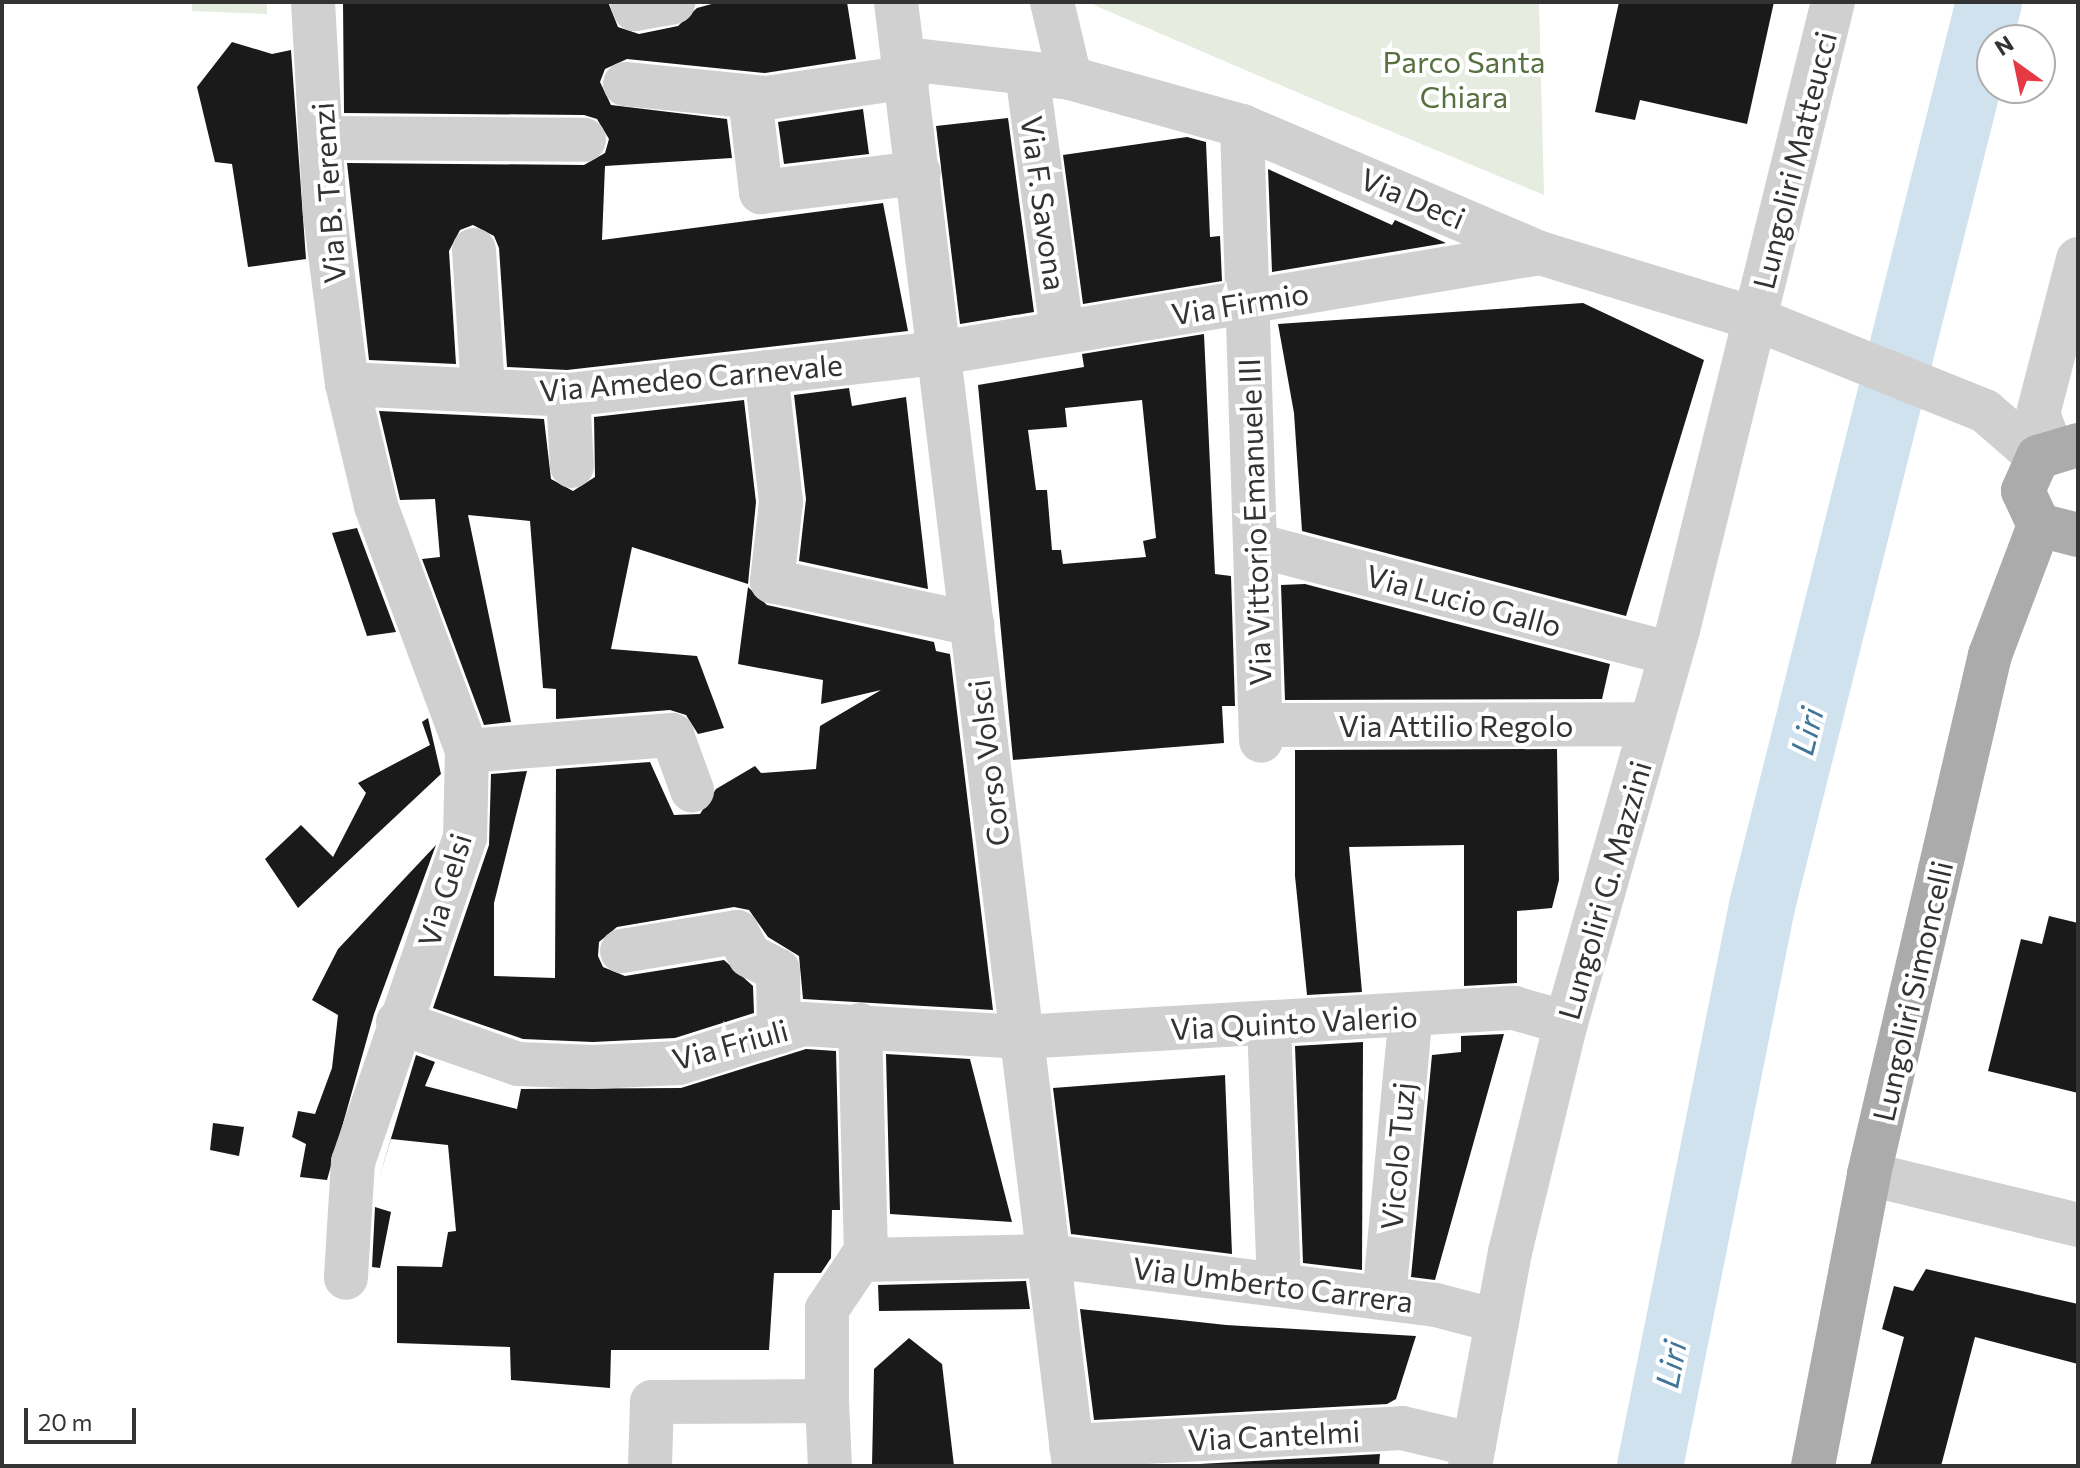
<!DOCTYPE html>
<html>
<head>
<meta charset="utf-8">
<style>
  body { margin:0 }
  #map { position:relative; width:2080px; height:1468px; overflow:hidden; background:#fff; font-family:Commissioner,sans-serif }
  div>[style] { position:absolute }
  .green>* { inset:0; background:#e6ecdf }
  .river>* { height:66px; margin:-33px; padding:0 33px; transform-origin:33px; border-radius:33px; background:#cfe2ee }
  .building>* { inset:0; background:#1a1a1a }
  .minor>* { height:44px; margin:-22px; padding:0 22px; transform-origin:22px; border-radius:22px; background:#d0d0d0 }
  .major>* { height:44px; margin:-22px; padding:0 22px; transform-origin:22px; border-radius:22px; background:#ababab }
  span { translate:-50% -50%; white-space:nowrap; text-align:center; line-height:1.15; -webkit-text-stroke:8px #fff; paint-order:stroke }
  .park-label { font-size:30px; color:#56703f }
  .street-label { font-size:30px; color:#333 }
  .water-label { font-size:32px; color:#3f7597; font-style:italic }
  .frame { position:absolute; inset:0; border:4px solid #333; pointer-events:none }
  .north { position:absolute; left:1976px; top:24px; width:80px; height:80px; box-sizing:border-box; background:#fff; border:2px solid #adadad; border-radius:50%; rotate:327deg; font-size:22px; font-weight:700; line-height:32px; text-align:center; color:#333 }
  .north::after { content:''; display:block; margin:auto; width:28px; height:36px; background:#e63946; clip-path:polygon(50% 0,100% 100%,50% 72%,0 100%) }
  .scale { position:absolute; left:24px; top:1408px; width:112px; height:36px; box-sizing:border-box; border:4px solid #333; border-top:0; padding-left:10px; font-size:24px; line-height:28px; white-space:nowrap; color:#333; -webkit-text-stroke:6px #fff; paint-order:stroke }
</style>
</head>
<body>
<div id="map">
  <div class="green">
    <div style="clip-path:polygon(192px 2px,267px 2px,267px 14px,192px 11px)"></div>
    <div style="clip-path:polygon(1087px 2px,1539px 2px,1544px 195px,1313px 99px)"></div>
  </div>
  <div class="river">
    <div style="left:1650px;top:1466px;width:571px;rotate:-78.69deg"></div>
    <div style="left:1762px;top:906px;width:932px;rotate:-75.9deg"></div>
  </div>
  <div class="building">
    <div style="clip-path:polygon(343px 2px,608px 2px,618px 27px,639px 34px,678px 26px,697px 8px,719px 2px,847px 2px,856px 59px,765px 73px,627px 59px,605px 69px,600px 82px,611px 105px,727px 119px,732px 158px,605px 166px,602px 240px,883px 203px,908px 331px,567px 370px,507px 367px,499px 248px,494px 236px,473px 225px,460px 230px,449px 251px,456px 364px,369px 360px,347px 163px,584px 165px,605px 153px,609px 139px,597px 119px,584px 115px,344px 113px)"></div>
    <div style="clip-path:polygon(1619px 2px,1774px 2px,1747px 124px,1640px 100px,1635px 120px,1595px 112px)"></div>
    <div style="clip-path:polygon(232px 42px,272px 54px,291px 50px,306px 259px,248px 267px,232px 164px,215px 162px,197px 87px)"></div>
    <div style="clip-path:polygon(863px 109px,869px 154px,784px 164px,778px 122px)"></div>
    <div style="clip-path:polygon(1008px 118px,1034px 312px,960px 324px,936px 126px)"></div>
    <div style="clip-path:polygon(1187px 137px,1206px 142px,1210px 237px,1220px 236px,1222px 281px,1083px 304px,1063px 155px)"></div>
    <div style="clip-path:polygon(1268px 169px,1392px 225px,1395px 220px,1446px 243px,1272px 272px)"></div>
    <div style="clip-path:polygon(1583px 303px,1704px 360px,1626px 616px,1302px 531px,1294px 413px,1278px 324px)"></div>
    <div style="clip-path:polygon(evenodd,1204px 334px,1215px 574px,1231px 576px,1235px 706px,1222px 706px,1224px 743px,1013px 760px,978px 385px,1084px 367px,1082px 354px,1204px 334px,1142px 400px,1156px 538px,1143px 541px,1146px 557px,1063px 564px,1061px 550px,1052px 550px,1047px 490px,1036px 490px,1028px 430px,1067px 427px,1065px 408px,1142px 400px)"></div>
    <div style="clip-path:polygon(849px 388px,852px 406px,906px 397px,928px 589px,799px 561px,806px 499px,794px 395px)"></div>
    <div style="clip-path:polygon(744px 400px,756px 502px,748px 584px,632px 547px,611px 649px,697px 656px,724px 728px,698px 734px,686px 715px,670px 710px,556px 719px,556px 689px,543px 688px,530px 521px,468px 515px,511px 722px,484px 725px,422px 559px,440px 557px,435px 499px,400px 500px,379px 411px,544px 419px,551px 479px,573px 491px,595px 477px,594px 417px)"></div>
    <div style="clip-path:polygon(357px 528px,396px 632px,367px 636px,332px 533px)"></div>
    <div style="clip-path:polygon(1305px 584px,1610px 664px,1602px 699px,1285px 700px,1281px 585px)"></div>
    <div style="clip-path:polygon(748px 587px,767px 605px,934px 642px,936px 651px,950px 654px,993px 1010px,803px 999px,799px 956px,768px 937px,749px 910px,734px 907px,617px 927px,599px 942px,598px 956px,603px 967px,625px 976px,724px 960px,753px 986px,754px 1013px,675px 1038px,593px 1042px,523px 1039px,433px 1008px,489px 845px,491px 774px,527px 771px,494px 903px,494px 976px,555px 978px,556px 769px,650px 762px,674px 815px,700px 814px,716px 789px,755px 766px,761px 773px,816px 769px,820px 726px,881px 690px,821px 704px,823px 680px,738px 664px)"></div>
    <div style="clip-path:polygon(428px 718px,441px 774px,298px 908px,265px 859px,301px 825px,333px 857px,366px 793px,358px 783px,430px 745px,422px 722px)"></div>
    <div style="clip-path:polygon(1557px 749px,1559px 880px,1552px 908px,1517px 911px,1517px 983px,1464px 986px,1464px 845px,1349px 847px,1362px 992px,1307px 995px,1295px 876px,1295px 750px)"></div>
    <div style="clip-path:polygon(436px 845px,374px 1014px,327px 1180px,300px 1177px,306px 1144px,292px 1137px,298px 1111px,315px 1114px,332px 1068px,338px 1015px,312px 1000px,338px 949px)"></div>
    <div style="clip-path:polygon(2049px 916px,2078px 923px,2078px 1093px,1988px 1071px,2021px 939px,2042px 944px)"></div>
    <div style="clip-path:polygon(1504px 1034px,1435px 1280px,1411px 1277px,1432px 1055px,1461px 1052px,1461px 1036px)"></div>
    <div style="clip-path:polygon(1363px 1042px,1362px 1270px,1303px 1263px,1295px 1046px)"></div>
    <div style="clip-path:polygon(806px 1049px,836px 1051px,840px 1210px,832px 1210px,831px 1258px,821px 1273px,774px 1273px,769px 1350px,611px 1350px,610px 1388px,511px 1380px,510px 1347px,397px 1343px,397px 1266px,442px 1267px,448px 1232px,456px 1231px,448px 1145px,391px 1139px,377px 1185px,416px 1055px,435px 1062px,425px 1086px,517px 1109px,521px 1089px,681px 1088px)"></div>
    <div style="clip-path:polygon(886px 1054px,970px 1059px,1012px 1222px,890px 1214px)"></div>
    <div style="clip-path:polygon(1225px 1075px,1232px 1254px,1071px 1234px,1053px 1088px)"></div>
    <div style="clip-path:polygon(213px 1123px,244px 1127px,239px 1156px,210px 1150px)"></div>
    <div style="clip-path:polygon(375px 1207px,391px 1212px,380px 1268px,372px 1267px)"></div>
    <div style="clip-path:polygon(1926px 1269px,2078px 1304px,2078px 1364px,1975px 1337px,1941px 1466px,1870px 1466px,1904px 1337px,1882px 1329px,1894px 1286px,1913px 1291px)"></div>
    <div style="clip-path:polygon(1026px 1281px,1030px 1309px,879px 1311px,878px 1285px)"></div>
    <div style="clip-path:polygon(1080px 1309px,1226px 1325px,1416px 1336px,1396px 1399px,1387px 1404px,1094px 1420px)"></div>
    <div style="clip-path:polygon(909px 1338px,942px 1364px,954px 1466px,872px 1466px,874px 1369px)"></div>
    <div style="clip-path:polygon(1380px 1454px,1379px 1466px,1164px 1466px)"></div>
  </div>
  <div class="minor">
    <div style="left:313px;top:2px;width:213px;rotate:86.8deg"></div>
    <div style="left:325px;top:215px;width:170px;rotate:82.6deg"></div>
    <div style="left:347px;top:384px;width:125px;rotate:76.6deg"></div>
    <div style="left:376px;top:506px;width:261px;rotate:69.6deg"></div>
    <div style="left:467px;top:751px;width:86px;rotate:91.3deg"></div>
    <div style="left:465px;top:837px;width:344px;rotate:109deg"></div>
    <div style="left:353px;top:1162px;width:116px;rotate:93.5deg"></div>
    <div style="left:632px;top:2px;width:8px;rotate:67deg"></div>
    <div style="left:635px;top:9px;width:39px;rotate:-10deg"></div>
    <div style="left:896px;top:2px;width:1475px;rotate:83.07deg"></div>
    <div style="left:1052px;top:2px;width:78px;rotate:76.7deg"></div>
    <div style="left:906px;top:59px;width:165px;rotate:6.6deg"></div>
    <div style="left:1070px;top:78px;width:179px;rotate:15.6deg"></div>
    <div style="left:1242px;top:126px;width:324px;rotate:23.1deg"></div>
    <div style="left:1540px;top:253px;width:226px;rotate:17deg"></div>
    <div style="left:1756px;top:319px;width:247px;rotate:21.9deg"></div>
    <div style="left:1985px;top:411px;width:70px;rotate:41deg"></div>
    <div style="left:1027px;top:73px;width:261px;rotate:82.3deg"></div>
    <div style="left:625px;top:84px;width:142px;rotate:5.7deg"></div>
    <div style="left:766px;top:98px;width:144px;rotate:-8.4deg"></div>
    <div style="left:750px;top:97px;width:96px;rotate:83.4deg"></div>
    <div style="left:761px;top:192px;width:159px;rotate:-6.9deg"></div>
    <div style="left:1242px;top:126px;width:615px;rotate:88.23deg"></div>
    <div style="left:326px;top:138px;width:258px;rotate:0.4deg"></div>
    <div style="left:474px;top:250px;width:141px;rotate:86.3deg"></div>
    <div style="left:766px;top:372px;width:131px;rotate:83.4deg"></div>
    <div style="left:781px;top:502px;width:80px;rotate:96.5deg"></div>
    <div style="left:772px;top:581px;width:205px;rotate:12.1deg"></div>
    <div style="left:347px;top:384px;width:221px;rotate:2.8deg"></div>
    <div style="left:568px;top:395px;width:373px;rotate:-6.5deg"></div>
    <div style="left:939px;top:353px;width:609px;rotate:-9.45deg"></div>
    <div style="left:568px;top:395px;width:71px;rotate:86.8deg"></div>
    <div style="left:2051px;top:448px;width:36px;rotate:-111deg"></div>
    <div style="left:2038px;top:414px;width:160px;rotate:-75.5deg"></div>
    <div style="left:1256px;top:545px;width:429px;rotate:14.7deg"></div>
    <div style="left:1261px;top:725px;width:390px;rotate:-0.1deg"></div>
    <div style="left:467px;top:751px;width:206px;rotate:-4.5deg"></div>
    <div style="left:672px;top:735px;width:59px;rotate:70deg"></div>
    <div style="left:622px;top:951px;width:117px;rotate:-9.4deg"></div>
    <div style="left:737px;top:932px;width:27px;rotate:62deg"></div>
    <div style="left:750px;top:956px;width:31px;rotate:27deg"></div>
    <div style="left:778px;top:970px;width:62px;rotate:89.1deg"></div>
    <div style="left:398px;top:1022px;width:127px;rotate:19.3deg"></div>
    <div style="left:518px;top:1064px;width:75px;rotate:2.3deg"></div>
    <div style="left:593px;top:1067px;width:86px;rotate:-2.7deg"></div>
    <div style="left:679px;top:1063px;width:130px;rotate:-17.5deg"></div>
    <div style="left:803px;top:1024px;width:218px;rotate:3.4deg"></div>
    <div style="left:1021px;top:1037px;width:494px;rotate:-3.4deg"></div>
    <div style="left:1514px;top:1008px;width:54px;rotate:16.1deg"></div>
    <div style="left:1269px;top:1024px;width:261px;rotate:87.8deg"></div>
    <div style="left:860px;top:1025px;width:235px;rotate:88.5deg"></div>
    <div style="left:1869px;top:1174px;width:215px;rotate:13.7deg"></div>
    <div style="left:1384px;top:1298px;width:284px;rotate:-84.6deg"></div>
    <div style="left:827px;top:1401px;width:65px;rotate:87.4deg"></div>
    <div style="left:1071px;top:1446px;width:331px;rotate:-3.1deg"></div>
    <div style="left:1402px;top:1428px;width:74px;rotate:13.3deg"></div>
    <div style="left:650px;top:1466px;width:64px;rotate:-88.2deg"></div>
    <div style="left:652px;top:1402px;width:175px;rotate:-0.3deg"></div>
    <div style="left:827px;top:1401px;width:92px;rotate:-90deg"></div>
    <div style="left:827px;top:1309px;width:59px;rotate:-56deg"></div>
    <div style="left:860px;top:1260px;width:188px;rotate:-1.2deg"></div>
    <div style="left:1048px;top:1256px;width:391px;rotate:7.2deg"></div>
    <div style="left:1436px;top:1305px;width:63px;rotate:14.7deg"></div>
    <div style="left:1470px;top:1466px;width:218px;rotate:-79.4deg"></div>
    <div style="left:1510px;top:1252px;width:236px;rotate:-76.3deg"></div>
    <div style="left:1566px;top:1023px;width:409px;rotate:-74.1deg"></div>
    <div style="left:1678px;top:630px;width:647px;rotate:-76.14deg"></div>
  </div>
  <div class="major">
    <div style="left:2078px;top:445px;width:42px;rotate:163.3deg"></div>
    <div style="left:2038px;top:457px;width:37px;rotate:114deg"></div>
    <div style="left:2023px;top:491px;width:38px;rotate:65deg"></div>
    <div style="left:2039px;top:525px;width:40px;rotate:14.4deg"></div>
    <div style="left:1813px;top:1466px;width:297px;rotate:-79.1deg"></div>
    <div style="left:1869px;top:1174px;width:533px;rotate:-76.88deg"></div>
    <div style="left:1990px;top:655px;width:139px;rotate:-69.3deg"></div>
  </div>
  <div class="park-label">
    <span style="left:1464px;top:78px">Parco Santa<br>Chiara</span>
  </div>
  <div class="street-label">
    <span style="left:1794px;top:160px;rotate:-76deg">Lungoliri Matteucci</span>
    <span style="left:328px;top:193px;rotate:-94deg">Via B. Terenzi</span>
    <span style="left:1413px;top:198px;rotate:23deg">Via Deci</span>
    <span style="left:1044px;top:203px;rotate:82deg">Via F. Savona</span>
    <span style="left:1240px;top:303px;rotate:-9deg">Via Firmio</span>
    <span style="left:691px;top:377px;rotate:-5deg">Via Amedeo Carnevale</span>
    <span style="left:1254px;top:522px;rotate:-92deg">Via Vittorio Emanuele III</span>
    <span style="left:1464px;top:600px;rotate:15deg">Via Lucio Gallo</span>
    <span style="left:1456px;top:725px">Via Attilio Regolo</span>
    <span style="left:988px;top:763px;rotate:-97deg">Corso Volsci</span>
    <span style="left:444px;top:890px;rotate:-73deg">Via Gelsi</span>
    <span style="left:1604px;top:890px;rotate:-74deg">Lungoliri G. Mazzini</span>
    <span style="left:1912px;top:991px;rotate:-77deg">Lungoliri Simoncelli</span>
    <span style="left:1294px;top:1022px;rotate:-3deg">Via Quinto Valerio</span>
    <span style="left:730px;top:1044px;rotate:-15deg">Via Friuli</span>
    <span style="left:1397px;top:1156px;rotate:-85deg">Vicolo Tuzj</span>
    <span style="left:1273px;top:1284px;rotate:7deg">Via Umberto Carrera</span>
    <span style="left:1274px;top:1435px;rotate:-3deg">Via Cantelmi</span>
  </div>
  <div class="water-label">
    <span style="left:1806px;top:731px;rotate:-76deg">Liri</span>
    <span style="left:1670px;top:1364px;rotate:-79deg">Liri</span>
  </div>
  <div class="frame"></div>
  <div class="north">N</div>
  <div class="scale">20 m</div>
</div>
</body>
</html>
